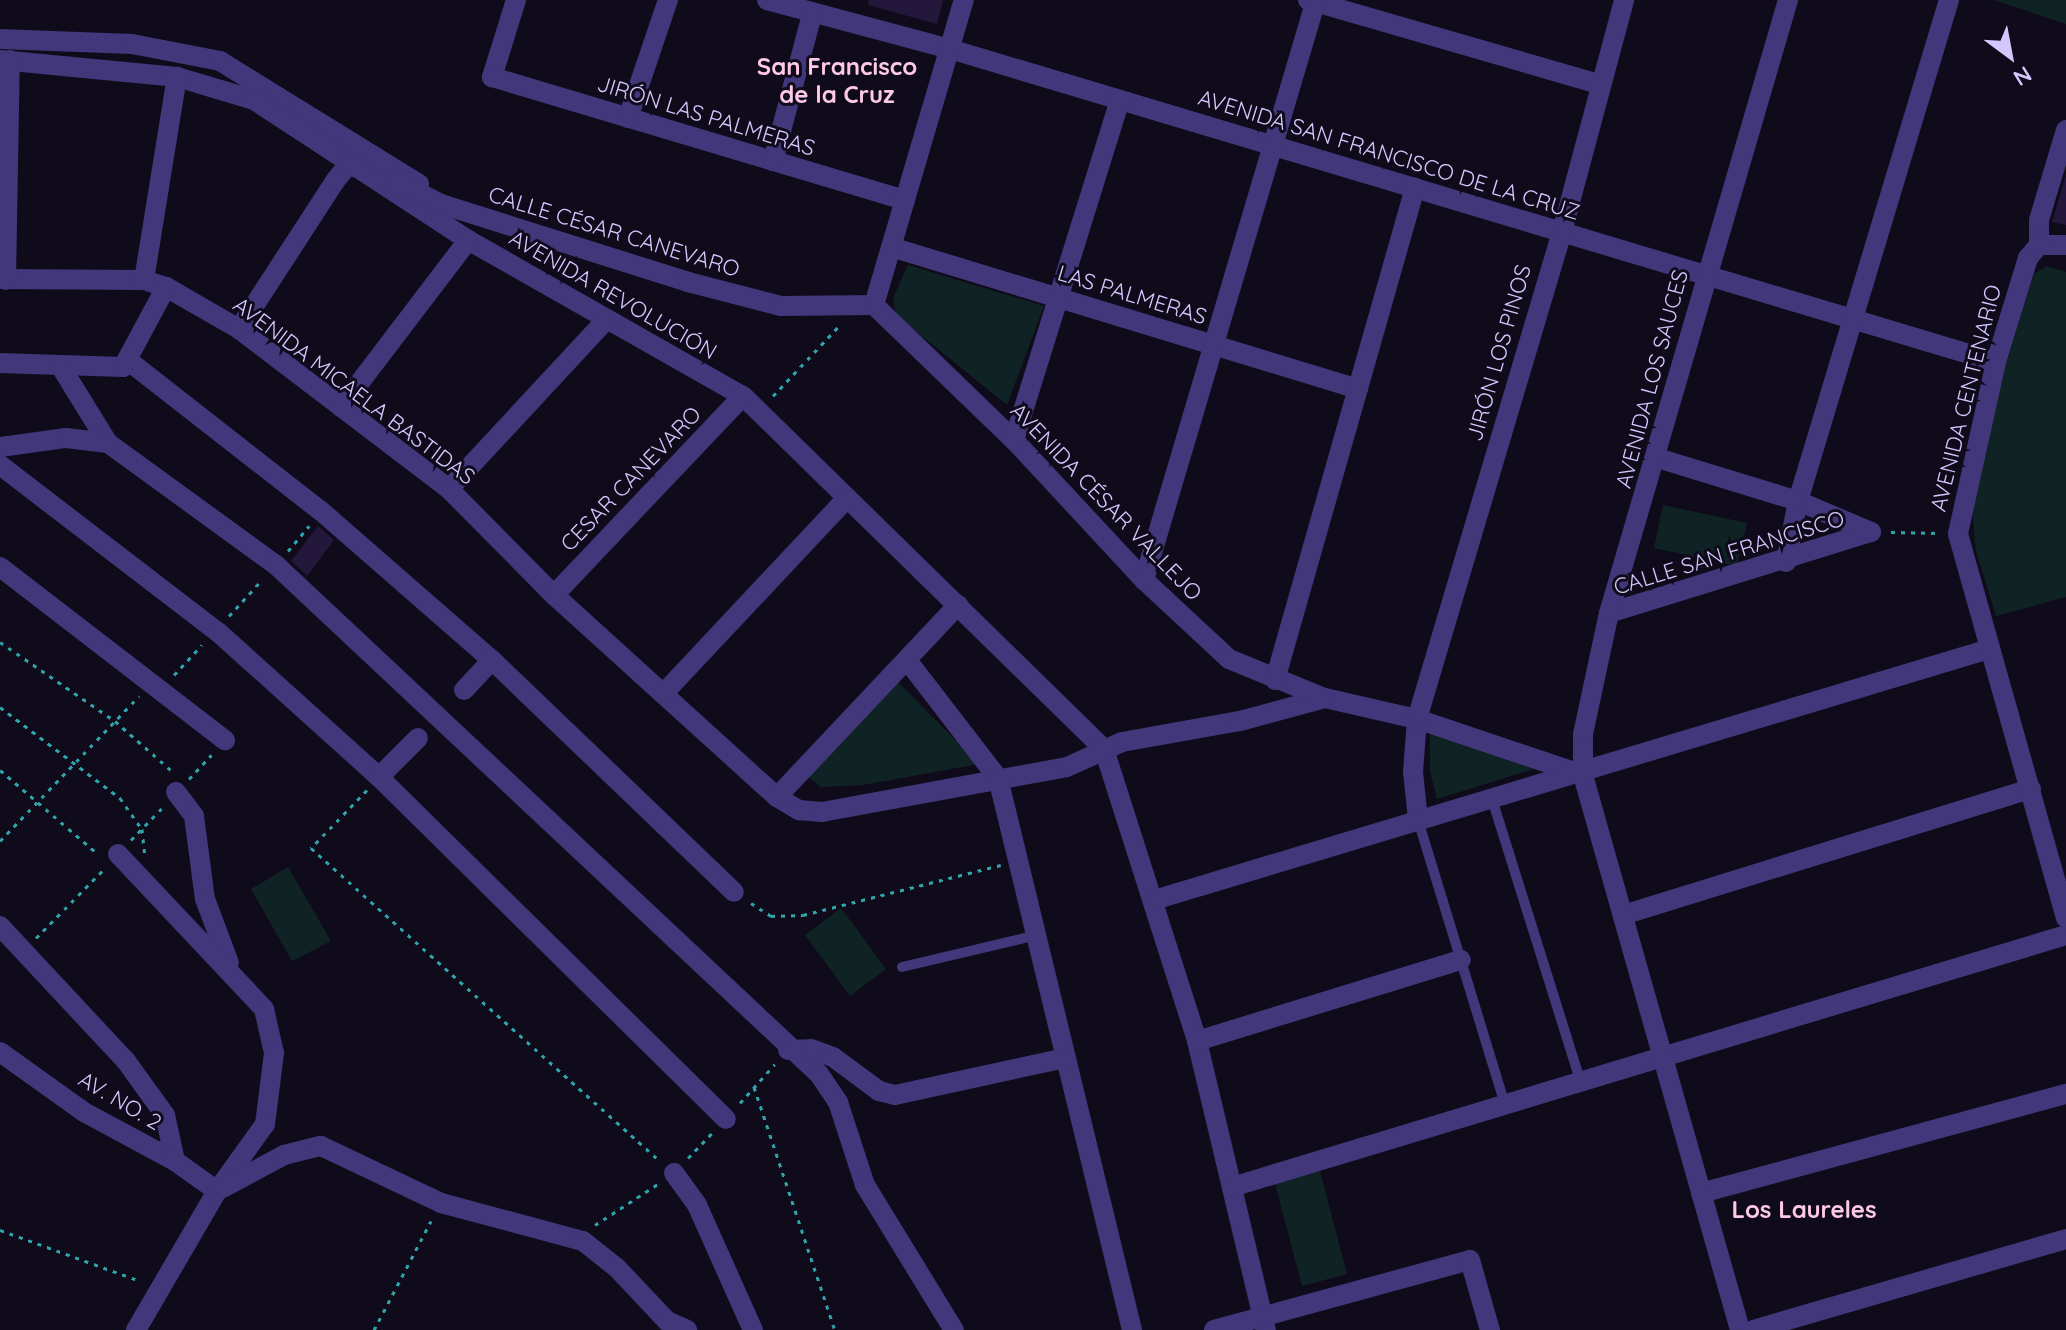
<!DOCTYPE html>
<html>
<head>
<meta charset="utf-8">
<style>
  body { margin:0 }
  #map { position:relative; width:2066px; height:1330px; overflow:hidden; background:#100b1b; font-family:Quicksand,sans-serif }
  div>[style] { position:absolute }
  .green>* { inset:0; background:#0f2325 }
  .building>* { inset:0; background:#23183c }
  .path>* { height:3px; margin-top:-1.5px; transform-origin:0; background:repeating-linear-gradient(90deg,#2fa4aa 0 4px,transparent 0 10px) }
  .service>* { height:10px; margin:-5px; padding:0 5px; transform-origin:5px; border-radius:5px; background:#41377a }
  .minor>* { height:20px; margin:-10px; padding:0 10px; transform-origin:10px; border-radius:10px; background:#41377a }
  .tertiary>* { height:20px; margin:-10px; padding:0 10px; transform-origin:10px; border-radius:10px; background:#41377a }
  span { translate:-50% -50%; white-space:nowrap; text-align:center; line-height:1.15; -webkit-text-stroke:6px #100b1b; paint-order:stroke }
  .street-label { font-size:22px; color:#d3c7fe }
  .neighbourhood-label { font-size:24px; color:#fec9e5; font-weight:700 }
  .north { position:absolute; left:1970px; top:16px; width:80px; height:80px; -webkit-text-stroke:6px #100b1b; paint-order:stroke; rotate:148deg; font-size:22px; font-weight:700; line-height:32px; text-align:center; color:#d3c7fe }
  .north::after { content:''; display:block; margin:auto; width:28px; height:36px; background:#d3c7fe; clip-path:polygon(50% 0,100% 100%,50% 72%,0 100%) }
</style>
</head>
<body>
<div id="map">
  <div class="green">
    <div style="clip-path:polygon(1994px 0,2066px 0,2066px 24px)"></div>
    <div style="clip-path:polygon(908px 265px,1044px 306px,1007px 405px,896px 315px,893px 298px)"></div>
    <div style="clip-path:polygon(2046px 266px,2066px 272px,2066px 597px,1996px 616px,1976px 551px,1972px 510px,1983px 438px,2034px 274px)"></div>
    <div style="clip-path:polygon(1663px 505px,1747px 523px,1737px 566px,1654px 548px)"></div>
    <div style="clip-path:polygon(898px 682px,979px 764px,863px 785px,821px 787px,808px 777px)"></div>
    <div style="clip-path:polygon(1430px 731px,1534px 769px,1437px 799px,1430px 771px)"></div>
    <div style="clip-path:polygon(288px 867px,331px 941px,292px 961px,251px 889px)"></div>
    <div style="clip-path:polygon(841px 908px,886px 969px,850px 996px,805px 935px)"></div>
    <div style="clip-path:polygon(1320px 1171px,1347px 1274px,1302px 1286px,1275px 1183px)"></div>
  </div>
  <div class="building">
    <div style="clip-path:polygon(869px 0,943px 0,937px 24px,868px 5px)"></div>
    <div style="clip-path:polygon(2066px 175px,2066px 225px,2052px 222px)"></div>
    <div style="clip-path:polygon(318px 526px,334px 540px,307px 576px,291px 561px)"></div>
  </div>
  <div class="path">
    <div style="left:773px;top:396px;width:96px;rotate:-46.7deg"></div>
    <div style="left:1891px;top:532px;width:48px;rotate:1.2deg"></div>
    <div style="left:288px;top:551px;width:33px;rotate:-50deg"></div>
    <div style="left:229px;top:616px;width:47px;rotate:-47.6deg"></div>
    <div style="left:0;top:642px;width:140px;rotate:34.5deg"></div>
    <div style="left:115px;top:721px;width:77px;rotate:41.3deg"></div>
    <div style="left:174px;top:675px;width:41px;rotate:-47deg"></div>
    <div style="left:0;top:707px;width:151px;rotate:37.2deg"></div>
    <div style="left:120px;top:798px;width:38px;rotate:55deg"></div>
    <div style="left:142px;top:829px;width:28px;rotate:84deg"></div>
    <div style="left:0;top:770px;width:128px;rotate:40.6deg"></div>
    <div style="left:189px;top:779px;width:33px;rotate:-47deg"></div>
    <div style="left:367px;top:790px;width:81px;rotate:134deg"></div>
    <div style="left:311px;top:848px;width:467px;rotate:41.9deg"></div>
    <div style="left:131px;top:840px;width:45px;rotate:-45.9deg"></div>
    <div style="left:0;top:841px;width:201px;rotate:-46.2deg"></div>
    <div style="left:751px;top:903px;width:24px;rotate:33deg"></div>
    <div style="left:771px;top:916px;width:32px;rotate:-2deg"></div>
    <div style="left:803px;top:915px;width:204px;rotate:-14.2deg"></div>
    <div style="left:36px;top:938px;width:97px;rotate:-45.4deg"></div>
    <div style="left:754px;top:1087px;width:256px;rotate:71.6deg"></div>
    <div style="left:740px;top:1103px;width:52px;rotate:-48.1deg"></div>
    <div style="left:688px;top:1158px;width:36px;rotate:-46deg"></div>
    <div style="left:595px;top:1225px;width:75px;rotate:-33.1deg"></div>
    <div style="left:0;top:1230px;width:149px;rotate:20deg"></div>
    <div style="left:374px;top:1330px;width:123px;rotate:-62.4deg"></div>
  </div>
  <div class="service">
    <div style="left:1492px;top:799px;width:294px;rotate:72.6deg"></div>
    <div style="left:1418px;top:820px;width:294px;rotate:73deg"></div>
    <div style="left:902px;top:967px;width:135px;rotate:-13.3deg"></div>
  </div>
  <div class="minor">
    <div style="left:516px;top:0;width:81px;rotate:107.3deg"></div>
    <div style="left:492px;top:77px;width:431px;rotate:16.6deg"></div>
    <div style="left:767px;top:0;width:189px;rotate:15deg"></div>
    <div style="left:950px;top:49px;width:1092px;rotate:16.66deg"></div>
    <div style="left:1308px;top:0;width:303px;rotate:16.1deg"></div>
    <div style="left:0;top:39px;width:132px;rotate:2.2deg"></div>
    <div style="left:132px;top:44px;width:90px;rotate:10.9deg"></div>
    <div style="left:220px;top:61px;width:234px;rotate:31.7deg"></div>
    <div style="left:0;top:60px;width:178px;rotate:5.5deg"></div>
    <div style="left:177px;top:77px;width:80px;rotate:16.6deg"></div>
    <div style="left:254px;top:100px;width:256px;rotate:33.2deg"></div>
    <div style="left:468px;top:240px;width:316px;rotate:29.6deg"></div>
    <div style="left:743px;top:396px;width:505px;rotate:44.36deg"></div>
    <div style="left:1104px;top:749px;width:306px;rotate:72.3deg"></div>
    <div style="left:1197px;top:1041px;width:297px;rotate:76.6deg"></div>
    <div style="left:628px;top:118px;width:125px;rotate:-71.3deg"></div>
    <div style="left:773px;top:161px;width:152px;rotate:-75.1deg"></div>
    <div style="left:399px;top:183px;width:47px;rotate:26.6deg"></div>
    <div style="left:441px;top:204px;width:259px;rotate:17.5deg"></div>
    <div style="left:688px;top:282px;width:96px;rotate:14.5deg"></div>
    <div style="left:781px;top:306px;width:93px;rotate:-0.6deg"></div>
    <div style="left:2039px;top:245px;width:25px;rotate:-90deg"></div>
    <div style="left:2039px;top:220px;width:94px;rotate:-73.3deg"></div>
    <div style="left:891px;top:247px;width:488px;rotate:16.9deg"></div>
    <div style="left:0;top:279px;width:144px;rotate:0.4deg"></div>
    <div style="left:144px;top:280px;width:23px;rotate:18deg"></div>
    <div style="left:166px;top:287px;width:84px;rotate:29.9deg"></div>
    <div style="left:239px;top:329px;width:264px;rotate:37.3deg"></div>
    <div style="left:449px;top:489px;width:149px;rotate:45.3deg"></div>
    <div style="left:554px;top:595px;width:301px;rotate:42.2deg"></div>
    <div style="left:777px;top:797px;width:26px;rotate:31deg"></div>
    <div style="left:799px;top:810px;width:23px;rotate:5deg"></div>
    <div style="left:822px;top:812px;width:249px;rotate:-10.4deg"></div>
    <div style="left:1067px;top:767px;width:60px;rotate:-24.4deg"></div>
    <div style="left:1122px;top:742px;width:120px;rotate:-10.1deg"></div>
    <div style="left:1240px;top:721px;width:88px;rotate:-15.1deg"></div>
    <div style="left:1325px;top:698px;width:94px;rotate:12.9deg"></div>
    <div style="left:1417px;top:719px;width:175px;rotate:18.6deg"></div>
    <div style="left:6px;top:280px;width:220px;rotate:-89deg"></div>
    <div style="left:144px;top:280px;width:206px;rotate:-80.8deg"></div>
    <div style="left:874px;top:305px;width:194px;rotate:44deg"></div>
    <div style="left:1014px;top:440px;width:191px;rotate:47.1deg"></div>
    <div style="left:1144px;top:580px;width:116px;rotate:42.9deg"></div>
    <div style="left:1229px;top:659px;width:103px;rotate:22.3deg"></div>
    <div style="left:874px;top:305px;width:318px;rotate:-73.6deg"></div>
    <div style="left:239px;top:329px;width:176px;rotate:-57deg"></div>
    <div style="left:335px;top:181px;width:21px;rotate:-51deg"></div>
    <div style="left:348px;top:165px;width:14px;rotate:17deg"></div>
    <div style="left:130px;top:362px;width:242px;rotate:38deg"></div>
    <div style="left:321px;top:511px;width:227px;rotate:41.1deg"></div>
    <div style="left:492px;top:660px;width:335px;rotate:43.8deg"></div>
    <div style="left:0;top:363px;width:123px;rotate:1.9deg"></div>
    <div style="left:123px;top:367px;width:91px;rotate:-61.7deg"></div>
    <div style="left:61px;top:367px;width:89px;rotate:58.3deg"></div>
    <div style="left:108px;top:443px;width:208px;rotate:36deg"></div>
    <div style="left:276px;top:565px;width:744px;rotate:43.15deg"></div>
    <div style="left:819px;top:1074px;width:34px;rotate:56deg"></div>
    <div style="left:838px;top:1102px;width:87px;rotate:72deg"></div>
    <div style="left:865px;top:1185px;width:170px;rotate:58.5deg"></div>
    <div style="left:341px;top:407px;width:210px;rotate:-52.7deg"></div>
    <div style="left:1014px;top:440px;width:356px;rotate:-72.7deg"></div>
    <div style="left:0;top:447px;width:67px;rotate:-7.8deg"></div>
    <div style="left:66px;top:438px;width:42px;rotate:6.8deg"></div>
    <div style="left:0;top:465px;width:275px;rotate:37.5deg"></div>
    <div style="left:218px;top:632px;width:217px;rotate:42deg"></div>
    <div style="left:379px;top:777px;width:487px;rotate:44.6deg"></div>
    <div style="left:449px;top:489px;width:232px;rotate:-47.1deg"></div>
    <div style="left:1786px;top:562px;width:62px;rotate:-78.9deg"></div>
    <div style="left:1798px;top:501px;width:523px;rotate:-73.23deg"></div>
    <div style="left:0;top:567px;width:284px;rotate:37.6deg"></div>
    <div style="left:1144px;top:580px;width:605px;rotate:-73.48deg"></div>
    <div style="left:554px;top:595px;width:274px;rotate:-46.5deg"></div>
    <div style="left:1609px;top:613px;width:274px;rotate:-17.2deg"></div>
    <div style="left:1871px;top:532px;width:79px;rotate:-157deg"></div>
    <div style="left:1798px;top:501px;width:147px;rotate:-163deg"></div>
    <div style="left:907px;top:660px;width:149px;rotate:52.4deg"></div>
    <div style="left:998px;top:778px;width:568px;rotate:76.36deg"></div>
    <div style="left:1275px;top:680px;width:512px;rotate:-74.12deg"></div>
    <div style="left:464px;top:690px;width:41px;rotate:-47deg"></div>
    <div style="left:663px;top:694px;width:269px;rotate:-46.8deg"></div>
    <div style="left:379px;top:777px;width:55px;rotate:-45deg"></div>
    <div style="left:176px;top:792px;width:30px;rotate:53deg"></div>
    <div style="left:194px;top:816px;width:84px;rotate:82.5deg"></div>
    <div style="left:205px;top:899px;width:68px;rotate:69.4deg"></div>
    <div style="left:777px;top:797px;width:264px;rotate:-46.7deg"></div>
    <div style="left:1418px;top:820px;width:48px;rotate:-95.9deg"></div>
    <div style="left:1413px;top:772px;width:53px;rotate:-85.7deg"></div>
    <div style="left:1417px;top:719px;width:508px;rotate:-73.42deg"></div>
    <div style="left:1562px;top:232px;width:240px;rotate:-75deg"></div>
    <div style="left:118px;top:854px;width:213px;rotate:46.7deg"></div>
    <div style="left:264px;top:1009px;width:45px;rotate:77.2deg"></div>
    <div style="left:274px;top:1053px;width:72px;rotate:97.2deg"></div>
    <div style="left:265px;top:1124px;width:82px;rotate:125.6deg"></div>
    <div style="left:217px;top:1191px;width:161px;rotate:120.2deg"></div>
    <div style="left:1154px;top:900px;width:872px;rotate:-16.73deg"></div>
    <div style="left:1623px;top:915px;width:427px;rotate:-17.2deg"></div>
    <div style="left:0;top:926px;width:185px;rotate:47deg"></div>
    <div style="left:126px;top:1061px;width:67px;rotate:54.2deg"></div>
    <div style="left:165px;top:1115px;width:47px;rotate:77.7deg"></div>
    <div style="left:1197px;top:1041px;width:276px;rotate:-17.1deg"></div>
    <div style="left:788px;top:1050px;width:23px;rotate:-2deg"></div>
    <div style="left:811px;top:1049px;width:23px;rotate:20deg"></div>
    <div style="left:833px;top:1057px;width:57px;rotate:36.5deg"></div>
    <div style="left:879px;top:1091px;width:16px;rotate:14deg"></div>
    <div style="left:895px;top:1095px;width:173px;rotate:-12.3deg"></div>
    <div style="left:674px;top:1173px;width:39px;rotate:54deg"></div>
    <div style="left:697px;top:1205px;width:137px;rotate:65.9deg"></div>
    <div style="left:1232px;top:1187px;width:871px;rotate:-16.81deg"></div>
    <div style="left:1701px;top:1193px;width:378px;rotate:-15.2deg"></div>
    <div style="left:1214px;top:1330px;width:265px;rotate:-15.3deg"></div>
    <div style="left:1470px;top:1260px;width:73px;rotate:74.1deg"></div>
    <div style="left:1740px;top:1330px;width:577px;rotate:-105.8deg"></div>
    <div style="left:1583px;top:775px;width:41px;rotate:-90deg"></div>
    <div style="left:1583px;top:734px;width:124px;rotate:-77.9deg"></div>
    <div style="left:1609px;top:613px;width:639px;rotate:-73.72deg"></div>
    <div style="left:1753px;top:1330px;width:326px;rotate:-16.2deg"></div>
  </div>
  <div class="tertiary">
    <div style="left:2066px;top:245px;width:27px;rotate:180deg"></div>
    <div style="left:2039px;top:245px;width:17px;rotate:130deg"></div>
    <div style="left:2028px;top:258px;width:109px;rotate:107.1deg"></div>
    <div style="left:1996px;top:362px;width:176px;rotate:102.5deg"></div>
    <div style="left:1958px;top:534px;width:399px;rotate:74.3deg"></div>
    <div style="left:0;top:1052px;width:103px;rotate:35.5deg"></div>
    <div style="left:84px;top:1112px;width:103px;rotate:28.3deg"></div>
    <div style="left:175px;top:1161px;width:52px;rotate:35.5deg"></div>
    <div style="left:217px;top:1191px;width:76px;rotate:-28.2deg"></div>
    <div style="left:284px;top:1155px;width:38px;rotate:-14deg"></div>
    <div style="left:321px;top:1146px;width:133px;rotate:25.4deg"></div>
    <div style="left:441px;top:1203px;width:147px;rotate:15deg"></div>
    <div style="left:583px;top:1241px;width:43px;rotate:38.5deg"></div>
    <div style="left:617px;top:1268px;width:73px;rotate:46.7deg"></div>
    <div style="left:667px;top:1321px;width:22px;rotate:24deg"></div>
  </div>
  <div class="street-label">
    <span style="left:706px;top:116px;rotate:17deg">JIRÓN LAS PALMERAS</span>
    <span style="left:1389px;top:155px;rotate:17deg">AVENIDA SAN FRANCISCO DE LA CRUZ</span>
    <span style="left:614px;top:232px;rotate:17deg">CALLE CÉSAR CANEVARO</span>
    <span style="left:613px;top:295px;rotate:30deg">AVENIDA REVOLUCIÓN</span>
    <span style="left:1132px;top:295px;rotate:17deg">LAS PALMERAS</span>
    <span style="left:1499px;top:353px;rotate:-74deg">JIRÓN LOS PINOS</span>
    <span style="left:1652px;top:379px;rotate:-75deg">AVENIDA LOS SAUCES</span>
    <span style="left:354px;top:391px;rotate:37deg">AVENIDA MICAELA BASTIDAS</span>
    <span style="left:1966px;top:398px;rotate:-76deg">AVENIDA CENTENARIO</span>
    <span style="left:631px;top:479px;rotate:-46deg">CESAR CANEVARO</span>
    <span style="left:1106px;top:502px;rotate:46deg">AVENIDA CÉSAR VALLEJO</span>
    <span style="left:1729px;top:553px;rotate:-17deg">CALLE SAN FRANCISCO</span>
    <span style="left:120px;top:1101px;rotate:31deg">AV. NO. 2</span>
  </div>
  <div class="neighbourhood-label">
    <span style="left:837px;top:81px">San Francisco<br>de la Cruz</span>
    <span style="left:1804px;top:1210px">Los Laureles</span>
  </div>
  <div class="north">N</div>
</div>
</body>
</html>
